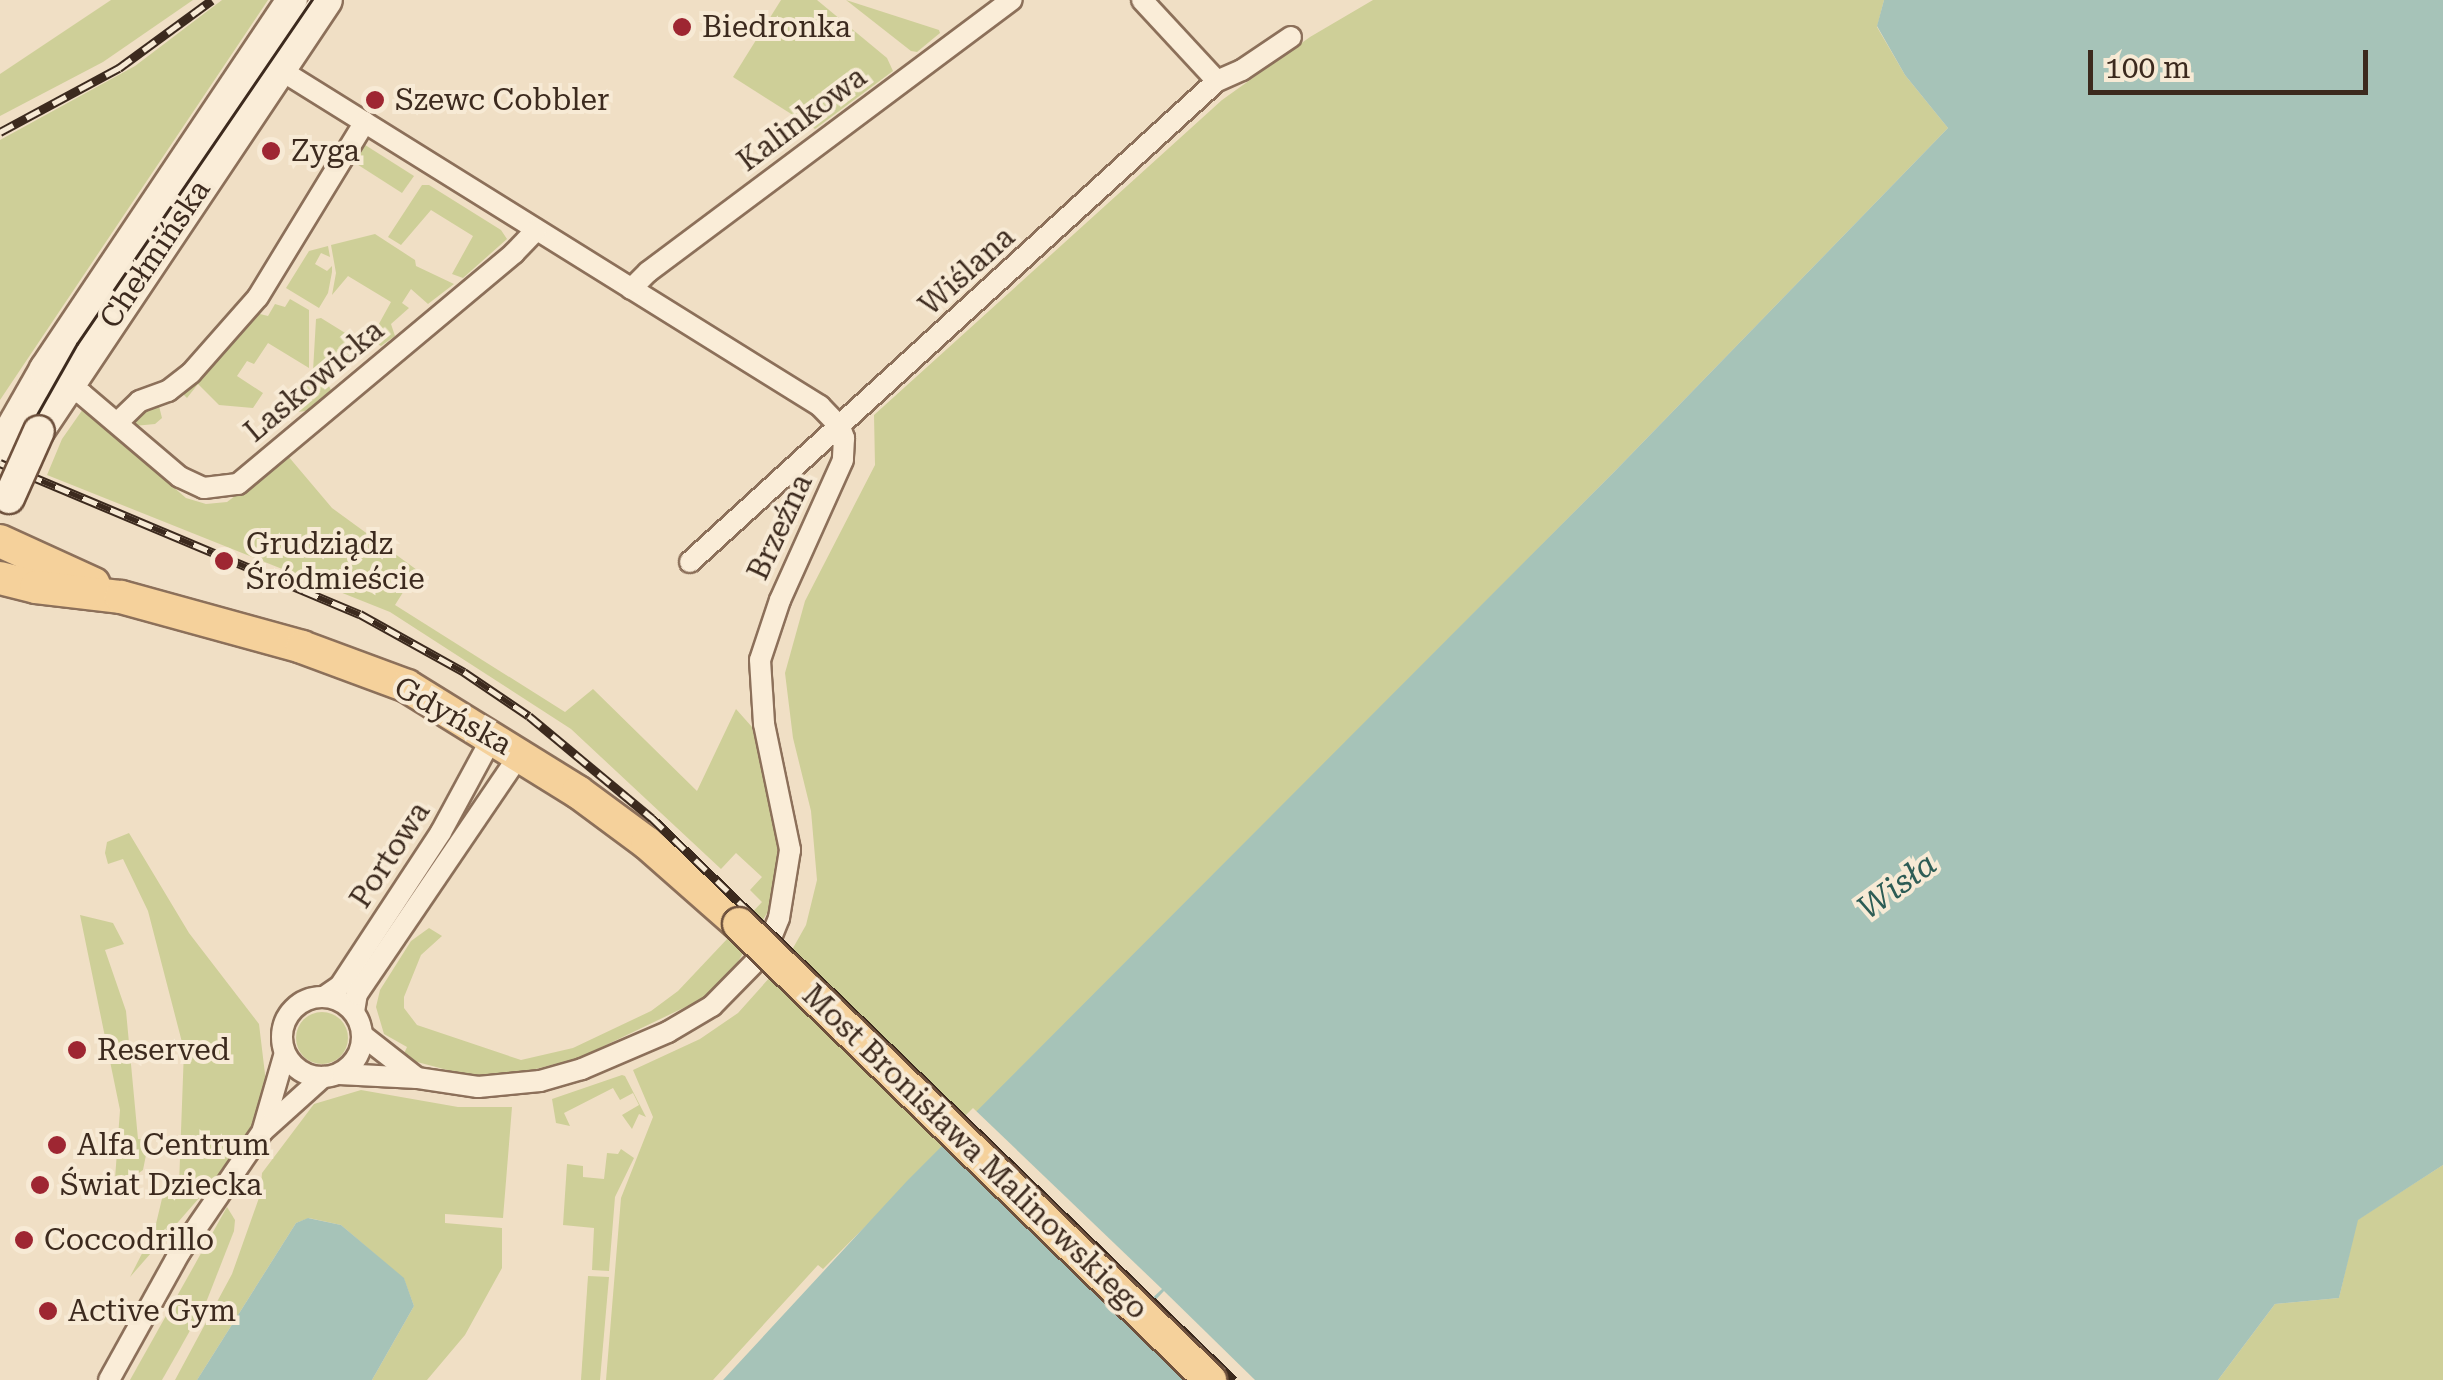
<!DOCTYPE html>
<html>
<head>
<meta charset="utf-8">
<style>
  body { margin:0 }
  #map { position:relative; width:2443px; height:1380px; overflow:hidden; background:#f0dfc5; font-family:"Roboto Serif",serif }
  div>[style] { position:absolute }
  .green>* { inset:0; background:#cecf98 }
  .round { border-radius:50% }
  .water>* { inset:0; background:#a6c3b8 }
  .pier>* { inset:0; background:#f0dfc5 }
  .roads { filter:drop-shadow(2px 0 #8c705a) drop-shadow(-2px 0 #8c705a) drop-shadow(0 2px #8c705a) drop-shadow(0 -2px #8c705a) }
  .street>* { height:20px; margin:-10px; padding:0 10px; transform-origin:10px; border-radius:10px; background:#faedd8 }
  .street>.ring { margin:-10px; padding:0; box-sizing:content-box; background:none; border:20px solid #faedd8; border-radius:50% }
  .secondary>* { height:30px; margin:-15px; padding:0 15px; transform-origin:15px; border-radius:15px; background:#faedd8 }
  .primary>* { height:32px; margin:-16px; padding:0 16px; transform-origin:16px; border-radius:16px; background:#f5d19b }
  .tram>* { height:2.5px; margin:-1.25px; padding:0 1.25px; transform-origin:1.25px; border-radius:1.25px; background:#3c2a1e }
  .rail>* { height:9px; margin-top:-4.5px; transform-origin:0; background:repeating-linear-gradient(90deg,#f7ead5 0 15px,#3c2a1e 0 30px); box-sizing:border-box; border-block:2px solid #3c2a1e }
  .bridges { filter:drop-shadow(2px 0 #6e513d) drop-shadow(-2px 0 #6e513d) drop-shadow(0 2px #6e513d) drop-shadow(0 -2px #6e513d) }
  .secondary-bridge>* { height:30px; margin:-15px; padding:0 15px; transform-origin:15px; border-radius:15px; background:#faedd8 }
  .primary-bridge>* { height:32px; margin:-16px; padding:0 16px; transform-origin:16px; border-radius:16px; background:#f5d19b }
  .dots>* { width:28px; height:28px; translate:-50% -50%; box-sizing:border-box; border:5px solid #f7ead5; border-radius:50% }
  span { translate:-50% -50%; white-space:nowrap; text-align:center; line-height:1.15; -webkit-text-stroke:8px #f7ead5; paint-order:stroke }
  .poi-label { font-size:30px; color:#3c2a1e }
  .left { translate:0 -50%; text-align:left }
  .street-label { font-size:30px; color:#3c2a1e }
  .water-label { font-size:32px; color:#2d5c55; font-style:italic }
  .scale { position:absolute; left:2088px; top:50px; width:280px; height:45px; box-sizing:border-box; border:5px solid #3c2a1e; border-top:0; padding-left:12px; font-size:30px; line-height:35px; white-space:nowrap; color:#3c2a1e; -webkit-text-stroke:8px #f7ead5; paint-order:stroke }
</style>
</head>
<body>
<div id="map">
  <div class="green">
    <div style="clip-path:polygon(111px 0,193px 0,103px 62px,0 116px,0 74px)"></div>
    <div style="clip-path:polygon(222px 0,268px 0,0 400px,0 140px,135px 66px)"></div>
    <div style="clip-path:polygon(781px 0,817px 0,887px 58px,893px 71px,815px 129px,733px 77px)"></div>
    <div style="clip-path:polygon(846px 0,939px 30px,940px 33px,917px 52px,911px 51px)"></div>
    <div style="clip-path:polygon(1373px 0,1884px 0,1877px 27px,1905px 75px,1948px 128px,1615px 471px,823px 1269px,818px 1265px,713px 1380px,606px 1380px,621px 1198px,653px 1117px,633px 1070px,700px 1039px,738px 1013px,788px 957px,806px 925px,817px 880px,811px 811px,793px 738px,785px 673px,805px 601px,875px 465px,874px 415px,1222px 100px,1310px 37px)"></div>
    <div style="clip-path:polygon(362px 143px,414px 176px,402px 193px,352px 161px)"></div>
    <div style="clip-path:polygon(422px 185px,429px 185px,501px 230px,507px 239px,463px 278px,452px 274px,473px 236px,431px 210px,401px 245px,388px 237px)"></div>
    <div style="clip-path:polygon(375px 234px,415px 260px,416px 266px,454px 284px,428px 304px,411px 289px,402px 303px,409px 308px,391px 324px,395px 336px,381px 346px,370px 340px,391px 302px,348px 276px,332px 295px,336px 273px,331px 245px)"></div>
    <div style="clip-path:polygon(328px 246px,330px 257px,321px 253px,315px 264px,327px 271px,332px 266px,332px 272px,328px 293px,319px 308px,286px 288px,309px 251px)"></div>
    <div style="clip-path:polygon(290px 299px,309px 310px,309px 368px,268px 343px,254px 364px,247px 361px,237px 376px,263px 393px,253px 408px,219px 405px,198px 384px,187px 398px,182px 393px,159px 406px,162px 418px,155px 424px,134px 426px,133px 416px,252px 312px,268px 316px,275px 304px,285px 307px)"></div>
    <div style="clip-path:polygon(321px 318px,363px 344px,326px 380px,331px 390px,306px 411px,297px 412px,291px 409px,313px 371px,316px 319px)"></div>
    <div style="clip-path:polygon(83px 409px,186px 498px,206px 504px,227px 502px,288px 456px,332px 508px,417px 570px,395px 605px,565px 712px,593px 689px,697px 791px,736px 709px,752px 727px,775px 822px,779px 870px,770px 908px,733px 970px,702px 999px,579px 1058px,512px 1075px,470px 1076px,402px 1058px,407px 1047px,384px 1034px,376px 1007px,380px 990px,411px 941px,429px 928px,442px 936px,421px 955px,404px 997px,404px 1008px,417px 1025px,521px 1060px,573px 1048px,651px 1011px,678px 991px,762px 902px,750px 890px,762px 877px,736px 853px,721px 869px,571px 729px,390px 612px,47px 475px,62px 439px)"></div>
    <div style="clip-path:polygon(129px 833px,189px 933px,259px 1024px,268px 1099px,228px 1165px,130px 1277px,155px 1228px,165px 1186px,179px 1185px,184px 1050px,148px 911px,123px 859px,108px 864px,105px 853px,107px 842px)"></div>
    <div style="clip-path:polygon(80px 915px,113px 923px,124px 944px,105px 950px,126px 1011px,138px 1139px,149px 1140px,143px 1170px,129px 1180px,115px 1179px,120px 1110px)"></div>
    <div class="round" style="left:296px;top:1012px;width:52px;height:52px"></div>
    <div style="clip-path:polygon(622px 1075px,625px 1076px,646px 1117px,639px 1114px,632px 1129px,622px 1115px,639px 1105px,633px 1093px,620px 1100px,613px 1088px,564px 1113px,570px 1126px,556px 1123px,552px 1099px)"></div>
    <div style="clip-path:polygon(361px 1090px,458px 1107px,512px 1107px,503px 1218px,445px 1214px,445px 1223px,502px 1228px,502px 1268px,465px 1335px,427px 1380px,372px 1380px,414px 1306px,404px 1279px,341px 1225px,309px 1218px,296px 1223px,197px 1380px,175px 1380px,232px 1274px,260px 1195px,262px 1173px,314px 1104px)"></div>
    <div style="clip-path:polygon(621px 1149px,634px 1158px,615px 1197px,609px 1271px,592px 1270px,594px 1228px,563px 1225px,567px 1164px,583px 1166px,583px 1177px,604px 1179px,607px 1153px,618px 1154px)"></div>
    <div style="clip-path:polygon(2443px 1165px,2443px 1380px,2218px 1380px,2275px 1304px,2339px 1298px,2357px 1220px)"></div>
    <div style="clip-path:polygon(227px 1207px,235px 1220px,234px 1231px,207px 1300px,178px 1352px,162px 1380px,130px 1380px)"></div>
    <div style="clip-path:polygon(588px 1276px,609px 1277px,600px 1380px,581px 1380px)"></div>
  </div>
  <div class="water">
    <div style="clip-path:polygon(1884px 0,2443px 0,2443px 1165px,2358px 1220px,2339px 1298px,2275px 1304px,2218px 1380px,723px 1380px,907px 1181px,1615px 471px,1948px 128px,1905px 75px,1877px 26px)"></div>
    <div style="clip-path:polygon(308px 1218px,341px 1225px,404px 1278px,414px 1306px,372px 1380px,197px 1380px,296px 1223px)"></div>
  </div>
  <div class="pier">
    <div style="clip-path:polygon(973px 1108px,1162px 1289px,1129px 1320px,941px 1140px)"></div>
    <div style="clip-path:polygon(1164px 1291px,1208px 1334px,1255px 1380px,1189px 1380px,1132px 1325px)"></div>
  </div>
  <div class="roads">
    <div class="street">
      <div style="left:1142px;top:0;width:110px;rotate:47.2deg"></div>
      <div style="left:271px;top:64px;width:647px;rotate:31.92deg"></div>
      <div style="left:820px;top:406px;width:29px;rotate:46deg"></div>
      <div style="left:840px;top:427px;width:12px;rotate:70deg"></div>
      <div style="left:844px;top:438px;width:22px;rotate:93deg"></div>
      <div style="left:843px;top:460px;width:154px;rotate:114.2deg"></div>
      <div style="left:780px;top:600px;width:63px;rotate:108.4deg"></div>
      <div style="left:760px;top:660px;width:64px;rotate:86.4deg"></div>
      <div style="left:764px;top:724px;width:129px;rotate:78.3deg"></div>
      <div style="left:790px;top:850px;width:69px;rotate:99.2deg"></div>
      <div style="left:779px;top:918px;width:37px;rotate:112deg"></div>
      <div style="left:765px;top:952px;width:76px;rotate:134.5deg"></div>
      <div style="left:712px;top:1006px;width:51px;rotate:149.4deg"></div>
      <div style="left:668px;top:1032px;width:94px;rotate:156.7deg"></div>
      <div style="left:582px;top:1069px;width:44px;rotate:164.1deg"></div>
      <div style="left:540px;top:1081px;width:62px;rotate:174.5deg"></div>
      <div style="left:478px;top:1087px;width:62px;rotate:-171.6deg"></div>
      <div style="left:417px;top:1078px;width:78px;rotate:-177.1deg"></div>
      <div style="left:631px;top:289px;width:24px;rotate:-45deg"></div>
      <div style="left:648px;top:272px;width:454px;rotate:-36.8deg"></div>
      <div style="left:65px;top:387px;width:18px;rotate:22deg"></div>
      <div style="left:82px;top:394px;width:128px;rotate:40.3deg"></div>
      <div style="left:180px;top:477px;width:26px;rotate:25deg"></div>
      <div style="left:204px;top:488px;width:34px;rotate:-7deg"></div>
      <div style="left:238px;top:484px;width:360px;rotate:-39.9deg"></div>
      <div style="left:514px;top:253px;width:32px;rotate:-46deg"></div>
      <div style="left:118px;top:422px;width:30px;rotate:-44deg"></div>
      <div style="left:140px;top:401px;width:30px;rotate:-20deg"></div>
      <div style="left:168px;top:391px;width:29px;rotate:-38deg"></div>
      <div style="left:191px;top:373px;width:101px;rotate:-48.6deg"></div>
      <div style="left:258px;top:297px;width:205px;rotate:-58.6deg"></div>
      <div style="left:690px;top:562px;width:714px;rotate:-42.39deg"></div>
      <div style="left:1217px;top:81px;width:27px;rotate:-24deg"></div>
      <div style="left:1242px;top:70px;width:59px;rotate:-34deg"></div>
      <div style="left:324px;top:997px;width:19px;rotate:-35deg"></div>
      <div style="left:340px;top:986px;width:184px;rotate:-56.7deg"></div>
      <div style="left:441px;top:832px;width:109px;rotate:-61.6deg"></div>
      <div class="ring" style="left:282px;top:997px;width:60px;height:60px"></div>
      <div style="left:354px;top:1012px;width:18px;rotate:-81deg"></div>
      <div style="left:357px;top:994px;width:292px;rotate:-55.8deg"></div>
      <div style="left:362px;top:1035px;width:68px;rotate:37.9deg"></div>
      <div style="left:263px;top:1129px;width:79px;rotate:-73.9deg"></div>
      <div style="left:109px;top:1380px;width:146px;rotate:-61deg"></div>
      <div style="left:180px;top:1252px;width:147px;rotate:-55.6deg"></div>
      <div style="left:263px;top:1131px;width:81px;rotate:-42deg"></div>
    </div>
    <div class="secondary">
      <div style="left:39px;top:431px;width:518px;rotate:-56.25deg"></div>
      <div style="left:0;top:448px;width:91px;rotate:-60.3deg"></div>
      <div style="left:45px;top:369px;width:444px;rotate:-56.2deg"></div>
    </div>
    <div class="primary">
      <div style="left:0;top:541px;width:103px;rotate:24.6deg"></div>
      <div style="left:0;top:578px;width:37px;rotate:14deg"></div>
      <div style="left:36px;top:587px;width:86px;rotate:6.7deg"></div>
      <div style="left:121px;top:597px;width:188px;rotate:15.4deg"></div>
      <div style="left:302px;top:647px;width:112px;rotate:20.4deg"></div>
      <div style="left:407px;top:686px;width:201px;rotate:31.8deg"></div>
      <div style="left:578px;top:792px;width:86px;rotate:36.5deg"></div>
      <div style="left:647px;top:843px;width:123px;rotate:41.4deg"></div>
    </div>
  </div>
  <div class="tram">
    <div style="left:0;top:480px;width:156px;rotate:-60.5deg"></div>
    <div style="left:77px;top:344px;width:417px;rotate:-55.7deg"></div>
  </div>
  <div class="rail">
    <div style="left:0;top:132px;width:135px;rotate:-28.3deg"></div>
    <div style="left:119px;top:68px;width:115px;rotate:-36.2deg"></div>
    <div style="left:0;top:463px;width:390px;rotate:22.8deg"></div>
    <div style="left:360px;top:614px;width:119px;rotate:29.1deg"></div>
    <div style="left:464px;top:672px;width:78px;rotate:34.1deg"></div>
    <div style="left:529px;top:716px;width:160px;rotate:39.7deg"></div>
    <div style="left:652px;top:818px;width:809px;rotate:44deg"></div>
  </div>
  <div class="bridges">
    <div class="secondary-bridge">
      <div style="left:9px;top:498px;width:73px;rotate:-65.9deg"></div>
    </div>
    <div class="primary-bridge">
      <div style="left:739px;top:924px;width:656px;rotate:44.07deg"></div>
    </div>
  </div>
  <div class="dots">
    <div style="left:682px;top:27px;background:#9e2632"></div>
    <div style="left:375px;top:100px;background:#9e2632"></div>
    <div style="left:271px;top:151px;background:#9e2632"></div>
    <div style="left:224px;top:561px;background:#9e2632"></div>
    <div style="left:77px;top:1050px;background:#9e2632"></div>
    <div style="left:57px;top:1145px;background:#9e2632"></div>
    <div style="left:40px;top:1185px;background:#9e2632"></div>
    <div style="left:24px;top:1240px;background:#9e2632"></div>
    <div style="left:48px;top:1311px;background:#9e2632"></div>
  </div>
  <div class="poi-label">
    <span class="left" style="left:702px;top:27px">Biedronka</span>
    <span class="left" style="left:395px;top:100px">Szewc Cobbler</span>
    <span class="left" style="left:291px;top:151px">Zyga</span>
    <span class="left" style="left:246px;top:561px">Grudziądz<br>Śródmieście</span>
    <span class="left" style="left:97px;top:1050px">Reserved</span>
    <span class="left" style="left:77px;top:1145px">Alfa Centrum</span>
    <span class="left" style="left:60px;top:1185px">Świat Dziecka</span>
    <span class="left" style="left:44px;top:1240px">Coccodrillo</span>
    <span class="left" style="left:68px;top:1311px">Active Gym</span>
  </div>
  <div class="street-label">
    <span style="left:802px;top:119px;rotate:-37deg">Kalinkowa</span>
    <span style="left:155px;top:254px;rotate:-56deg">Chełmińska</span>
    <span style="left:967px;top:271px;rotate:-42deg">Wiślana</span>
    <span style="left:314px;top:381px;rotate:-40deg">Laskowicka</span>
    <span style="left:780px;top:527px;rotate:-65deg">Brzeźna</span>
    <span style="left:453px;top:716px;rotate:29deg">Gdyńska</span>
    <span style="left:390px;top:855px;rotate:-57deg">Portowa</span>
    <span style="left:975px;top:1152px;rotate:44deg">Most Bronisława Malinowskiego</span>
  </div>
  <div class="water-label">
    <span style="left:1897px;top:886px;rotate:-36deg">Wisła</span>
  </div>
  <div class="scale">100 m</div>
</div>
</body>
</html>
